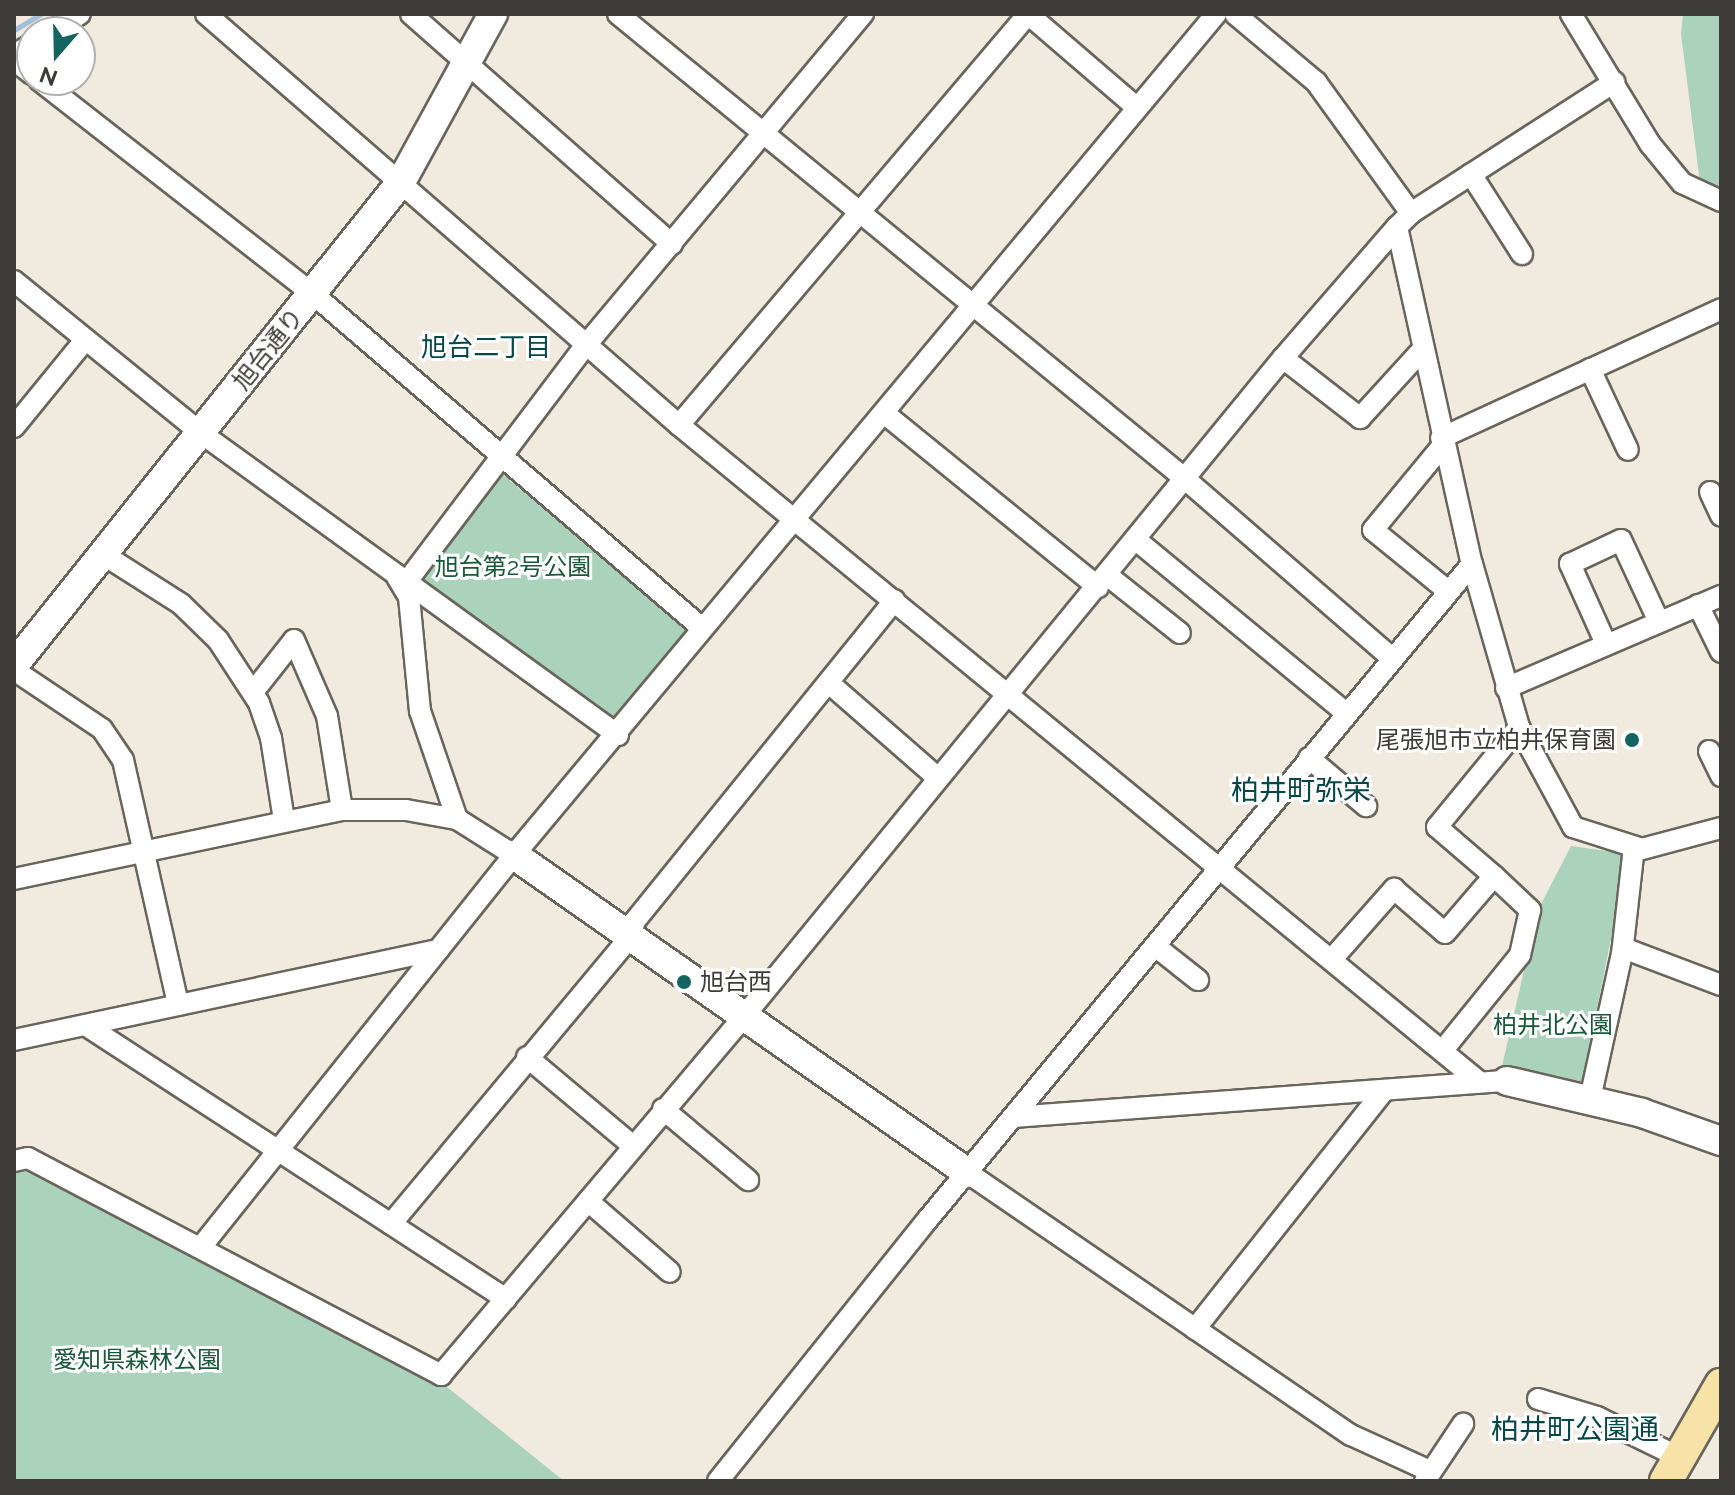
<!DOCTYPE html>
<html>
<head>
<meta charset="utf-8">
<style>
  body { margin:0 }
  #map { position:relative; width:1735px; height:1495px; overflow:hidden; background:#f0eadf; font-family:Raleway,"Noto Sans JP",sans-serif }
  div>[style] { position:absolute }
  .green>* { inset:0; background:#abd2bb }
  .stream>* { height:5px; margin:-2.5px; padding:0 2.5px; transform-origin:2.5px; border-radius:2.5px; background:#a1beda }
  .roads { filter:drop-shadow(2px 0 #6a655b) drop-shadow(-2px 0 #6a655b) drop-shadow(0 2px #6a655b) drop-shadow(0 -2px #6a655b) }
  .street>* { height:20px; margin:-10px; padding:0 10px; transform-origin:10px; border-radius:10px; background:#fff }
  .secondary>* { height:28px; margin:-14px; padding:0 14px; transform-origin:14px; border-radius:14px; background:#fff }
  .primary>* { height:32px; margin:-16px; padding:0 16px; transform-origin:16px; border-radius:16px; background:#f7e3a8 }
  .dots>* { width:22px; height:22px; translate:-50% -50%; box-sizing:border-box; border:4px solid #fff; border-radius:50% }
  span { translate:-50% -50%; white-space:nowrap; text-align:center; line-height:1.15; -webkit-text-stroke:6px #fff; paint-order:stroke }
  .street-label { font-size:24px; color:#3d3b37 }
  .park-label { font-size:24px; color:#18583a }
  .poi-label { font-size:24px; color:#3d3b37 }
  .right { translate:-100% -50%; text-align:right }
  .left { translate:0 -50%; text-align:left }
  .neighbourhood-label { font-size:26px; color:#064847 }
  .quarter-label { font-size:28px; color:#064847 }
  .frame { position:absolute; inset:0; border:16px solid #3d3b37; pointer-events:none }
  .north { position:absolute; left:16px; top:16px; width:80px; height:80px; box-sizing:border-box; background:#fff; border:2px solid #b1b1af; border-radius:50%; rotate:200deg; font-size:22px; font-weight:700; line-height:32px; text-align:center; color:#3d3b37 }
  .north::after { content:''; display:block; margin:auto; width:28px; height:36px; background:#146462; clip-path:polygon(50% 0,100% 100%,50% 72%,0 100%) }
</style>
</head>
<body>
<div id="map">
  <div class="green">
    <div style="clip-path:polygon(1683px 14px,1721px 14px,1721px 190px,1700px 183px,1681px 34px)"></div>
    <div style="clip-path:polygon(499px 471px,689px 632px,618px 722px,423px 579px)"></div>
    <div style="clip-path:polygon(1571px 846px,1628px 854px,1582px 1083px,1502px 1066px,1538px 910px)"></div>
    <div style="clip-path:polygon(29px 1166px,442px 1383px,564px 1481px,14px 1481px,14px 1169px)"></div>
  </div>
  <div class="stream">
    <div style="left:14px;top:30px;width:31px;rotate:-31deg"></div>
  </div>
  <div class="roads">
    <div class="street">
      <div style="left:206px;top:14px;width:627px;rotate:40.99deg"></div>
      <div style="left:679px;top:425px;width:1032px;rotate:39.38deg"></div>
      <div style="left:411px;top:14px;width:348px;rotate:41.4deg"></div>
      <div style="left:618px;top:14px;width:732px;rotate:39.34deg"></div>
      <div style="left:1184px;top:478px;width:275px;rotate:40.9deg"></div>
      <div style="left:1028px;top:14px;width:143px;rotate:40.7deg"></div>
      <div style="left:1235px;top:14px;width:106px;rotate:40deg"></div>
      <div style="left:1316px;top:82px;width:162px;rotate:54.1deg"></div>
      <div style="left:1571px;top:14px;width:152px;rotate:58.7deg"></div>
      <div style="left:1650px;top:144px;width:50px;rotate:50.6deg"></div>
      <div style="left:1682px;top:183px;width:43px;rotate:24.8deg"></div>
      <div style="left:51px;top:32px;width:34px;rotate:-32deg"></div>
      <div style="left:14px;top:55px;width:21px;rotate:-31deg"></div>
      <div style="left:14px;top:60px;width:23px;rotate:38deg"></div>
      <div style="left:39px;top:80px;width:348px;rotate:38deg"></div>
      <div style="left:313px;top:294px;width:513px;rotate:40.65deg"></div>
      <div style="left:1471px;top:174px;width:95px;rotate:57.5deg"></div>
      <div style="left:1397px;top:227px;width:345px;rotate:77.5deg"></div>
      <div style="left:1472px;top:564px;width:170px;rotate:73.9deg"></div>
      <div style="left:1519px;top:727px;width:114px;rotate:61.6deg"></div>
      <div style="left:1573px;top:827px;width:72px;rotate:17.7deg"></div>
      <div style="left:1642px;top:849px;width:82px;rotate:-14.9deg"></div>
      <div style="left:14px;top:281px;width:241px;rotate:39.1deg"></div>
      <div style="left:201px;top:433px;width:515px;rotate:35.91deg"></div>
      <div style="left:1283px;top:358px;width:98px;rotate:37.9deg"></div>
      <div style="left:1360px;top:418px;width:93px;rotate:-47.6deg"></div>
      <div style="left:1590px;top:369px;width:89px;rotate:64.9deg"></div>
      <div style="left:884px;top:413px;width:276px;rotate:39.1deg"></div>
      <div style="left:679px;top:425px;width:539px;rotate:-49.66deg"></div>
      <div style="left:14px;top:427px;width:112px;rotate:-50.8deg"></div>
      <div style="left:1441px;top:438px;width:308px;rotate:-24.7deg"></div>
      <div style="left:1443px;top:445px;width:110px;rotate:129.5deg"></div>
      <div style="left:1373px;top:530px;width:97px;rotate:39.1deg"></div>
      <div style="left:1710px;top:492px;width:26px;rotate:65deg"></div>
      <div style="left:1135px;top:539px;width:273px;rotate:39.5deg"></div>
      <div style="left:101px;top:553px;width:95px;rotate:32.5deg"></div>
      <div style="left:181px;top:604px;width:52px;rotate:44.2deg"></div>
      <div style="left:218px;top:640px;width:75px;rotate:56.9deg"></div>
      <div style="left:259px;top:703px;width:37px;rotate:71deg"></div>
      <div style="left:271px;top:738px;width:83px;rotate:81deg"></div>
      <div style="left:1107px;top:575px;width:93px;rotate:38.5deg"></div>
      <div style="left:397px;top:577px;width:23px;rotate:59deg"></div>
      <div style="left:409px;top:597px;width:115px;rotate:84.5deg"></div>
      <div style="left:420px;top:711px;width:114px;rotate:71.1deg"></div>
      <div style="left:408px;top:580px;width:295px;rotate:-52.9deg"></div>
      <div style="left:586px;top:345px;width:432px;rotate:-50.1deg"></div>
      <div style="left:1698px;top:605px;width:52px;rotate:63.9deg"></div>
      <div style="left:1606px;top:644px;width:88px;rotate:-114.2deg"></div>
      <div style="left:1570px;top:564px;width:56px;rotate:-25.2deg"></div>
      <div style="left:1621px;top:540px;width:90px;rotate:65.1deg"></div>
      <div style="left:14px;top:670px;width:106px;rotate:33.8deg"></div>
      <div style="left:102px;top:729px;width:37px;rotate:56deg"></div>
      <div style="left:123px;top:760px;width:251px;rotate:77.3deg"></div>
      <div style="left:829px;top:683px;width:145px;rotate:41.1deg"></div>
      <div style="left:1506px;top:688px;width:234px;rotate:-23.2deg"></div>
      <div style="left:253px;top:692px;width:66px;rotate:-51.7deg"></div>
      <div style="left:294px;top:640px;width:83px;rotate:66.5deg"></div>
      <div style="left:327px;top:716px;width:95px;rotate:80.9deg"></div>
      <div style="left:1709px;top:751px;width:28px;rotate:64deg"></div>
      <div style="left:1309px;top:758px;width:75px;rotate:40.1deg"></div>
      <div style="left:1494px;top:876px;width:75px;rotate:-139.3deg"></div>
      <div style="left:1437px;top:827px;width:129px;rotate:-50.6deg"></div>
      <div style="left:14px;top:879px;width:335px;rotate:-11.9deg"></div>
      <div style="left:342px;top:810px;width:64px"></div>
      <div style="left:406px;top:810px;width:52px;rotate:10deg"></div>
      <div style="left:457px;top:819px;width:67px;rotate:32.3deg"></div>
      <div style="left:1155px;top:946px;width:55px;rotate:38.3deg"></div>
      <div style="left:1623px;top:948px;width:105px;rotate:20.7deg"></div>
      <div style="left:1332px;top:959px;width:94px;rotate:-48.5deg"></div>
      <div style="left:1394px;top:889px;width:67px;rotate:40.8deg"></div>
      <div style="left:1445px;top:933px;width:75px;rotate:-49.3deg"></div>
      <div style="left:1494px;top:876px;width:50px;rotate:43.4deg"></div>
      <div style="left:1530px;top:910px;width:46px;rotate:102.5deg"></div>
      <div style="left:1520px;top:955px;width:122px;rotate:129deg"></div>
      <div style="left:87px;top:1026px;width:500px;rotate:33.09deg"></div>
      <div style="left:14px;top:1040px;width:434px;rotate:-12deg"></div>
      <div style="left:527px;top:1057px;width:138px;rotate:40deg"></div>
      <div style="left:1590px;top:1099px;width:148px;rotate:-77.6deg"></div>
      <div style="left:1622px;top:954px;width:108px;rotate:-83.6deg"></div>
      <div style="left:663px;top:1109px;width:111px;rotate:39.9deg"></div>
      <div style="left:1013px;top:1117px;width:495px;rotate:-4.2deg"></div>
      <div style="left:14px;top:1161px;width:14px;rotate:-12deg"></div>
      <div style="left:28px;top:1158px;width:467px;rotate:27.7deg"></div>
      <div style="left:441px;top:1375px;width:471px;rotate:-49.8deg"></div>
      <div style="left:745px;top:1015px;width:849px;rotate:-50.69deg"></div>
      <div style="left:1283px;top:358px;width:174px;rotate:-49deg"></div>
      <div style="left:1397px;top:227px;width:20px;rotate:-45deg"></div>
      <div style="left:1411px;top:213px;width:242px;rotate:-32.8deg"></div>
      <div style="left:968px;top:1173px;width:464px;rotate:34.4deg"></div>
      <div style="left:1351px;top:1435px;width:87px;rotate:24.5deg"></div>
      <div style="left:588px;top:1201px;width:108px;rotate:40.9deg"></div>
      <div style="left:391px;top:1224px;width:376px;rotate:-50.2deg"></div>
      <div style="left:632px;top:935px;width:13px;rotate:-81deg"></div>
      <div style="left:634px;top:922px;width:414px;rotate:-51deg"></div>
      <div style="left:201px;top:1247px;width:502px;rotate:-51.39deg"></div>
      <div style="left:514px;top:855px;width:1095px;rotate:-50.15deg"></div>
      <div style="left:1195px;top:1329px;width:303px;rotate:-51.6deg"></div>
      <div style="left:1538px;top:1399px;width:62px;rotate:17deg"></div>
      <div style="left:1597px;top:1417px;width:91px;rotate:26deg"></div>
      <div style="left:718px;top:1481px;width:336px;rotate:-51.3deg"></div>
      <div style="left:928px;top:1219px;width:851px;rotate:-50.29deg"></div>
      <div style="left:1425px;top:1481px;width:69px;rotate:-56.3deg"></div>
    </div>
    <div class="secondary">
      <div style="left:14px;top:665px;width:619px;rotate:-51.3deg"></div>
      <div style="left:401px;top:182px;width:192px;rotate:-61.3deg"></div>
      <div style="left:514px;top:855px;width:554px;rotate:35.01deg"></div>
      <div style="left:1507px;top:1081px;width:139px;rotate:13.3deg"></div>
      <div style="left:1642px;top:1113px;width:84px;rotate:19.5deg"></div>
    </div>
    <div class="primary">
      <div style="left:1666px;top:1481px;width:111px;rotate:-60.2deg"></div>
    </div>
  </div>
  <div class="dots">
    <div style="left:1632px;top:740px;background:#146462"></div>
    <div style="left:684px;top:982px;background:#146462"></div>
  </div>
  <div class="street-label">
    <span style="left:268px;top:349px;rotate:-51deg">旭台通り</span>
  </div>
  <div class="park-label">
    <span style="left:513px;top:567px">旭台第2号公園</span>
    <span style="left:1553px;top:1025px">柏井北公園</span>
    <span style="left:137px;top:1360px">愛知県森林公園</span>
  </div>
  <div class="poi-label">
    <span class="right" style="left:1616px;top:740px">尾張旭市立柏井保育園</span>
    <span class="left" style="left:700px;top:982px">旭台西</span>
  </div>
  <div class="neighbourhood-label">
    <span style="left:486px;top:348px">旭台二丁目</span>
  </div>
  <div class="quarter-label">
    <span style="left:1301px;top:791px">柏井町弥栄</span>
    <span style="left:1575px;top:1430px">柏井町公園通</span>
  </div>
  <div class="frame"></div>
  <div class="north">N</div>
</div>
</body>
</html>
